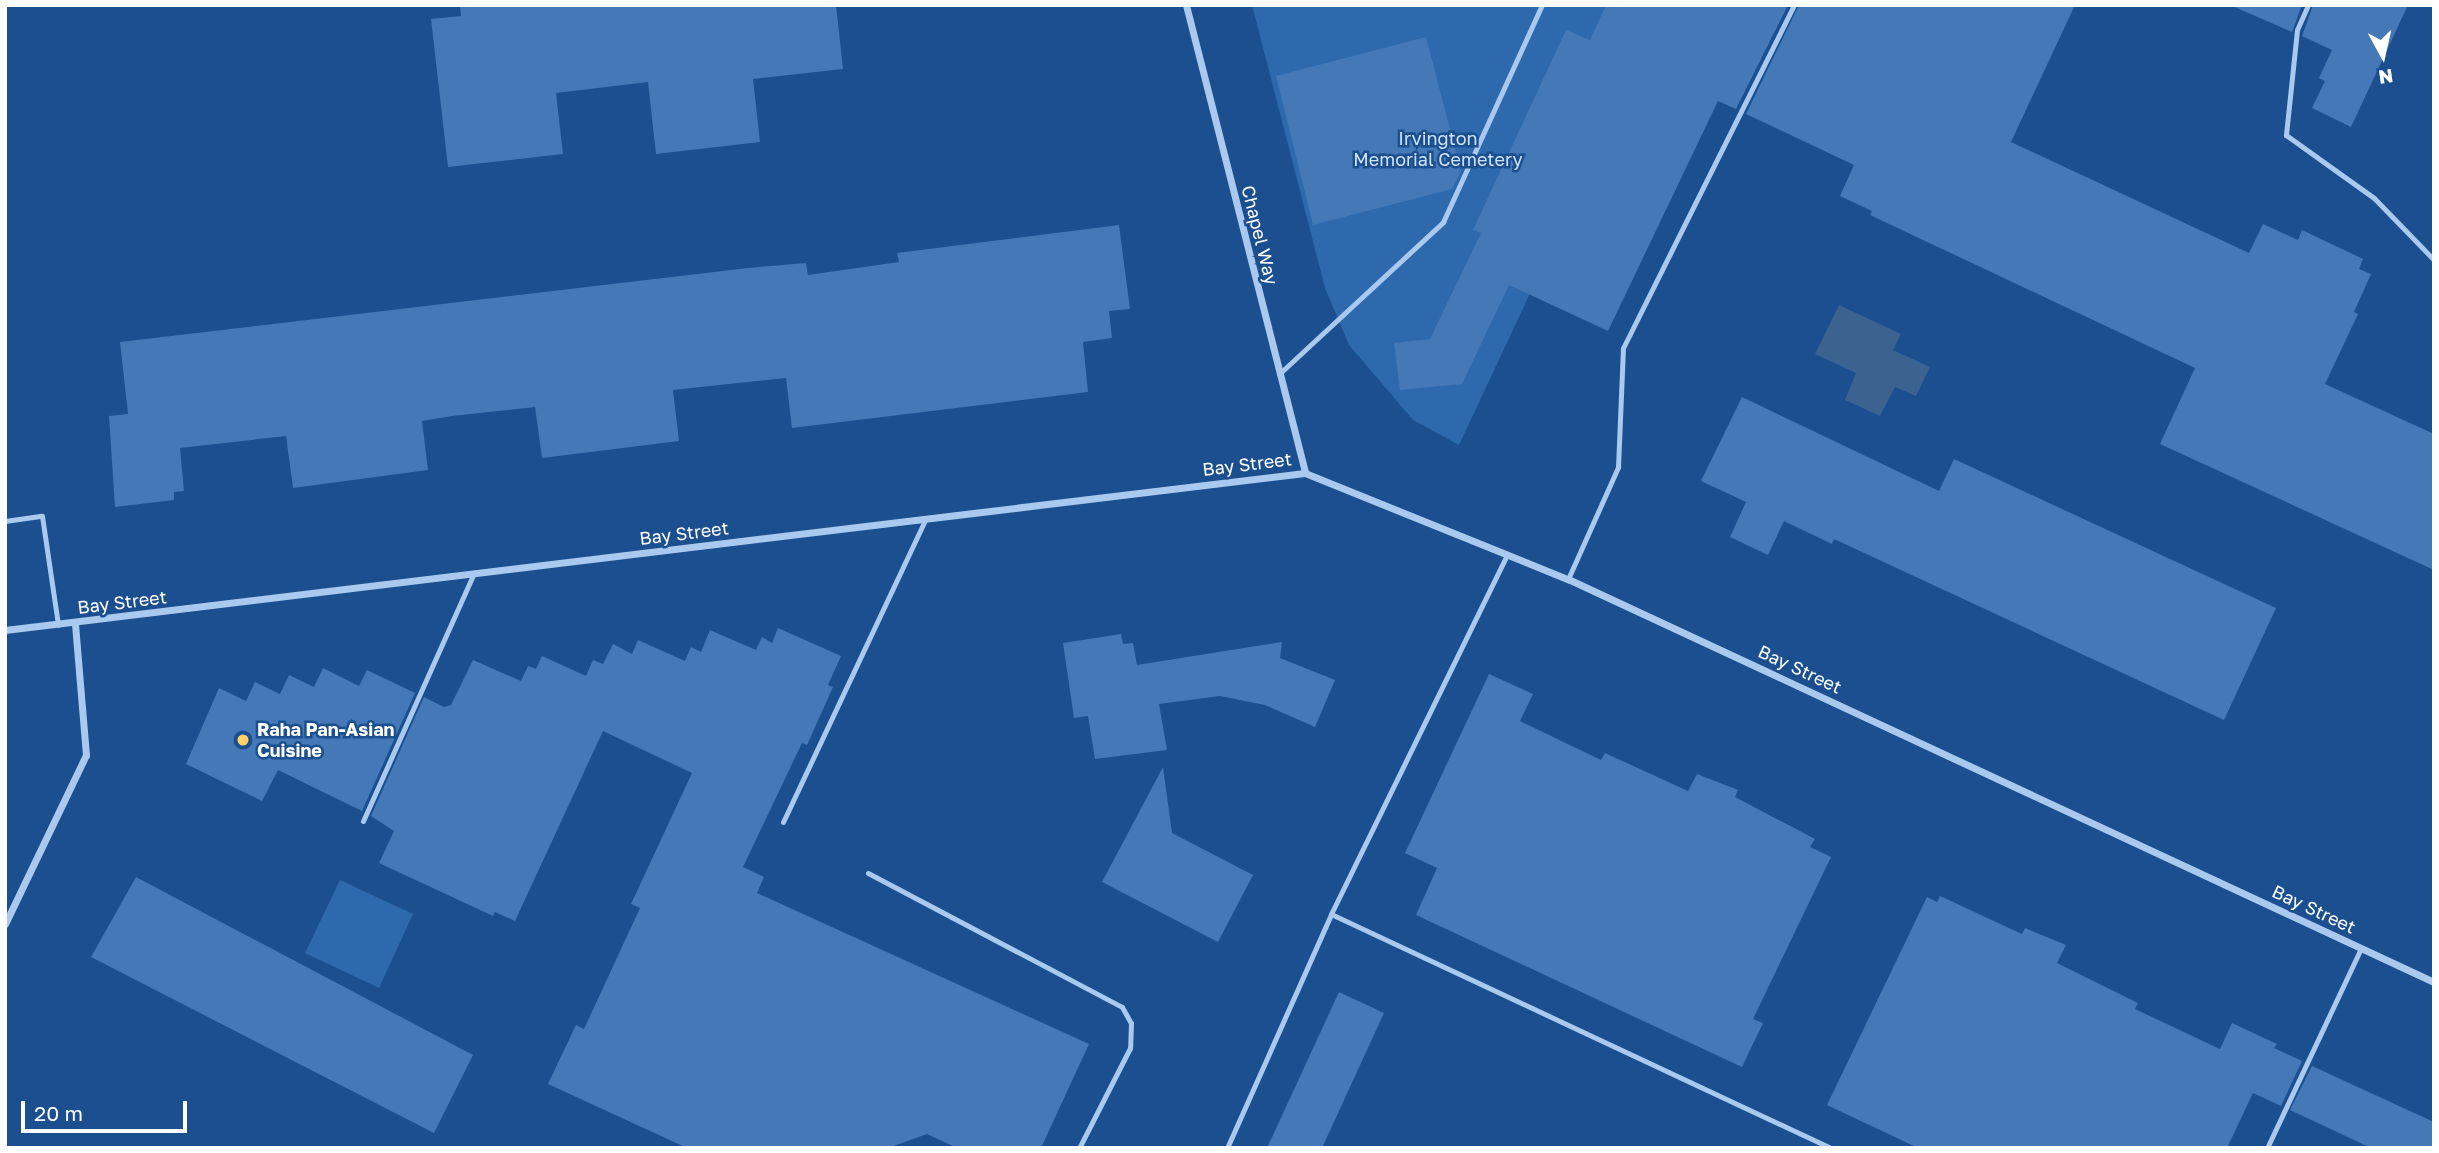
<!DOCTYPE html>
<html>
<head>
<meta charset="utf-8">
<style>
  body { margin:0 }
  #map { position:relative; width:2439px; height:1153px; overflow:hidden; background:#1b4f8f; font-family:"Golos Text",sans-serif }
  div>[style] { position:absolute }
  .green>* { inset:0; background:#2e69ad }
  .water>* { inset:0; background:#3c6290 }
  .building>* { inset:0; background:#4478b7 }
  .lane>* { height:5px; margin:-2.5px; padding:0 2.5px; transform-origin:2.5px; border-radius:2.5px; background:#a9c9ee }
  .street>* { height:7px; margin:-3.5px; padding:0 3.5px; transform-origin:3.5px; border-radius:3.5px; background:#a9c9ee }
  .dots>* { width:19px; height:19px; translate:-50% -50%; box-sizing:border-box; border:4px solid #1b4f8f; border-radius:50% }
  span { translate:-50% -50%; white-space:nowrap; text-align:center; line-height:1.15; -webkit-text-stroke:5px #1b4f8f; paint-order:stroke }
  .park-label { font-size:18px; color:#cfe3fa }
  .street-label { font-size:18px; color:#fff }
  .poi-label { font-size:18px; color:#fff; font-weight:700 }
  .left { translate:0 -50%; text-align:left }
  .frame { position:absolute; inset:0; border:7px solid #fff; pointer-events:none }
  .north { position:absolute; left:2348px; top:21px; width:70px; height:70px; -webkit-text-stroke:5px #1b4f8f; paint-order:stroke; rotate:172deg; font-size:19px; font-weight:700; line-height:28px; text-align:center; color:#fff }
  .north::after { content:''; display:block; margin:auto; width:24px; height:32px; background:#fff; clip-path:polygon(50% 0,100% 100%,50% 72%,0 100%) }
  .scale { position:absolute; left:21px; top:1101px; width:166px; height:32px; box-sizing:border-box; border:4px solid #fff; border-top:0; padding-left:9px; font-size:21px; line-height:24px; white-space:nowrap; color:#fff; -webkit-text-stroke:5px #1b4f8f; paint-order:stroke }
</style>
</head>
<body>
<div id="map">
  <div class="green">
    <div style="clip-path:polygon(1252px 5px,1665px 5px,1459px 445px,1413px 420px,1349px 345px,1325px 288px)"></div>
    <div style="clip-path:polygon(340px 880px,413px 914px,379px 988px,305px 953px)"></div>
  </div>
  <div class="water">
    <div style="clip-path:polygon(1839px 305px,1901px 334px,1893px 350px,1930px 367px,1916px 396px,1895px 387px,1880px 416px,1845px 400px,1856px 373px,1815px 354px)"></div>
  </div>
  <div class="building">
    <div style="clip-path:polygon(460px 5px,836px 5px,843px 69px,753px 79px,760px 142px,656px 154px,648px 82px,556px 93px,563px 154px,448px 167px,431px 19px,461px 16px)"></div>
    <div style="clip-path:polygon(1606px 5px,1788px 5px,1736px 109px,1718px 101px,1608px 331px,1509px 285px,1462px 384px,1400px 390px,1394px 343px,1430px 339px,1481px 233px,1473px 230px,1566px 30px,1590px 40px)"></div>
    <div style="clip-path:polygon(1799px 5px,2075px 5px,2011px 142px,2249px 253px,2263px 224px,2298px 240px,2302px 230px,2363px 259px,2359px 269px,2371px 274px,2354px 312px,2358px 314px,2325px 384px,2434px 434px,2434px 570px,2160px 444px,2195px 368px,1870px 215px,1872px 211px,1840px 196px,1854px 165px,1746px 114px)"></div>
    <div style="clip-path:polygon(2230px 5px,2302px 5px,2292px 32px)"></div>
    <div style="clip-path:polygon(2313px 5px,2408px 5px,2351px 127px,2312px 108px,2325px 81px,2319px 78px,2332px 50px,2302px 36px)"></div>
    <div style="clip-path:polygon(1426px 37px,1461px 171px,1452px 189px,1313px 225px,1276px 76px)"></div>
    <div style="clip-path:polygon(1119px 225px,1130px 309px,1109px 311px,1112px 338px,1083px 342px,1088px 392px,792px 428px,786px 378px,673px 390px,679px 441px,542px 458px,535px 407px,452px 416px,422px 421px,428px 470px,293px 488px,286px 436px,180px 448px,184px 491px,174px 492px,174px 500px,115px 507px,109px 416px,128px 414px,120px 342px,748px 268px,806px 263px,808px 275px,899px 262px,897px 253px)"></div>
    <div style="clip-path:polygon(1742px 397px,1939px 491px,1954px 459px,2276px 608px,2224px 720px,1834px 539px,1832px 544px,1784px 521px,1768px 555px,1730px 537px,1746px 502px,1701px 481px)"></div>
    <div style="clip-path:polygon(778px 628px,841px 656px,828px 685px,833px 687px,807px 745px,802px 743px,743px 867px,764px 877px,757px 893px,1089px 1044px,1041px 1148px,957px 1148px,927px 1134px,888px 1148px,687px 1148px,548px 1084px,576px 1025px,584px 1029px,640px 908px,631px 904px,692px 773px,603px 731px,515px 921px,495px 912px,493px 916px,379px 863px,394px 831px,371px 816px,424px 697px,444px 707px,451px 705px,473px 660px,521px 681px,528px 666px,536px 669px,542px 656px,586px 676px,593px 660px,603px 664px,613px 644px,632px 654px,638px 640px,685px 661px,691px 647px,701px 652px,710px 630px,756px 650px,762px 637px,772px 643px)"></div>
    <div style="clip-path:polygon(1121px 634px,1123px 644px,1133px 643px,1137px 665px,1282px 642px,1280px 658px,1335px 680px,1315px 727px,1265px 705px,1220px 696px,1159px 704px,1167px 750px,1095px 759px,1088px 716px,1074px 718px,1063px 643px)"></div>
    <div style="clip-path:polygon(323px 668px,359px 686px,367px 670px,415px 693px,362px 811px,278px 770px,262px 801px,186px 764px,219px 688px,246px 701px,255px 682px,280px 694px,289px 675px,314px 687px)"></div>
    <div style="clip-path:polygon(1489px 674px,1533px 694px,1520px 721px,1601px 760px,1605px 753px,1688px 791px,1697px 774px,1738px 790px,1735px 797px,1815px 839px,1810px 847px,1831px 857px,1753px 1019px,1763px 1023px,1742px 1067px,1416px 915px,1437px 868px,1405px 853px)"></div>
    <div style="clip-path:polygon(1163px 767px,1172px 833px,1253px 875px,1218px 942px,1102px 882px)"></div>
    <div style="clip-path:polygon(136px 877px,473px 1055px,434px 1133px,91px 957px)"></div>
    <div style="clip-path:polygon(1940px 896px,2022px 934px,2025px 928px,2066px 945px,2057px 963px,2138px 1003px,2135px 1009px,2220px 1049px,2232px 1023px,2277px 1044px,2274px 1048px,2302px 1061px,2281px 1106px,2253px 1093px,2227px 1148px,1918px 1148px,1827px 1105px,1927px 897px,1937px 902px)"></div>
    <div style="clip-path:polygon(1339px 992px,1384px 1013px,1322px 1148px,1267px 1148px)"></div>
    <div style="clip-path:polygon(2312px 1066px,2434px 1122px,2434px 1148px,2371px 1148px,2290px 1110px)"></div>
  </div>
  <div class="lane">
    <div style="left:2308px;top:5px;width:27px;rotate:114deg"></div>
    <div style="left:2297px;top:30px;width:106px;rotate:96deg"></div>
    <div style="left:2286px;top:135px;width:108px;rotate:35.6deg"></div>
    <div style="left:2374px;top:198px;width:86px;rotate:45.9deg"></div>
    <div style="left:1279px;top:374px;width:224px;rotate:-42.8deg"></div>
    <div style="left:1443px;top:222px;width:239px;rotate:-65.5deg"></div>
    <div style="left:5px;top:521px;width:37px;rotate:-8deg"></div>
    <div style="left:42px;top:516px;width:110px;rotate:81.6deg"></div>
    <div style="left:1568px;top:579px;width:123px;rotate:-65.9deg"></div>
    <div style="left:1618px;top:467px;width:119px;rotate:-87.6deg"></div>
    <div style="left:1623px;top:348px;width:383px;rotate:-63.5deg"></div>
    <div style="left:363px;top:821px;width:269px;rotate:-65.9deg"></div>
    <div style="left:783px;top:822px;width:334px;rotate:-64.8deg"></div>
    <div style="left:868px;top:873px;width:287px;rotate:27.8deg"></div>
    <div style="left:1122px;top:1007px;width:18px;rotate:61deg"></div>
    <div style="left:1131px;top:1023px;width:25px;rotate:92deg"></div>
    <div style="left:1130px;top:1048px;width:112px;rotate:117deg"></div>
    <div style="left:1331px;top:914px;width:552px;rotate:25.08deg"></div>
    <div style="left:1227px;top:1148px;width:256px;rotate:-66deg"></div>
    <div style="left:1331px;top:914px;width:400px;rotate:-63.9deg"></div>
    <div style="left:2267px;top:1148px;width:221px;rotate:-64.8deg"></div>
  </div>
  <div class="street">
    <div style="left:1186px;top:5px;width:483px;rotate:75.7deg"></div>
    <div style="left:5px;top:630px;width:1309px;rotate:-6.89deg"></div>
    <div style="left:1305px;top:473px;width:284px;rotate:22deg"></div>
    <div style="left:1568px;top:579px;width:955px;rotate:24.96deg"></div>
    <div style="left:5px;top:924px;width:187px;rotate:-64.4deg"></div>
    <div style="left:86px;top:755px;width:132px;rotate:-94.8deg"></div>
  </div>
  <div class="dots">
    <div style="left:243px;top:740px;background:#ffd166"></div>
  </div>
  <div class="park-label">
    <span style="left:1438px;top:149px">Irvington<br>Memorial Cemetery</span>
  </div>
  <div class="street-label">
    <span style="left:1260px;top:235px;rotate:76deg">Chapel Way</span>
    <span style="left:1247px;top:464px;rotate:-7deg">Bay Street</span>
    <span style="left:684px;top:533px;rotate:-7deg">Bay Street</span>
    <span style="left:122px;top:602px;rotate:-7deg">Bay Street</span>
    <span style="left:1800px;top:669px;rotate:25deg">Bay Street</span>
    <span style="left:2314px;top:909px;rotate:25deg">Bay Street</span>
  </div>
  <div class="poi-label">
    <span class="left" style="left:257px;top:740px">Raha Pan-Asian<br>Cuisine</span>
  </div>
  <div class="frame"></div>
  <div class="north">N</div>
  <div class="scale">20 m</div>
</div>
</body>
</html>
